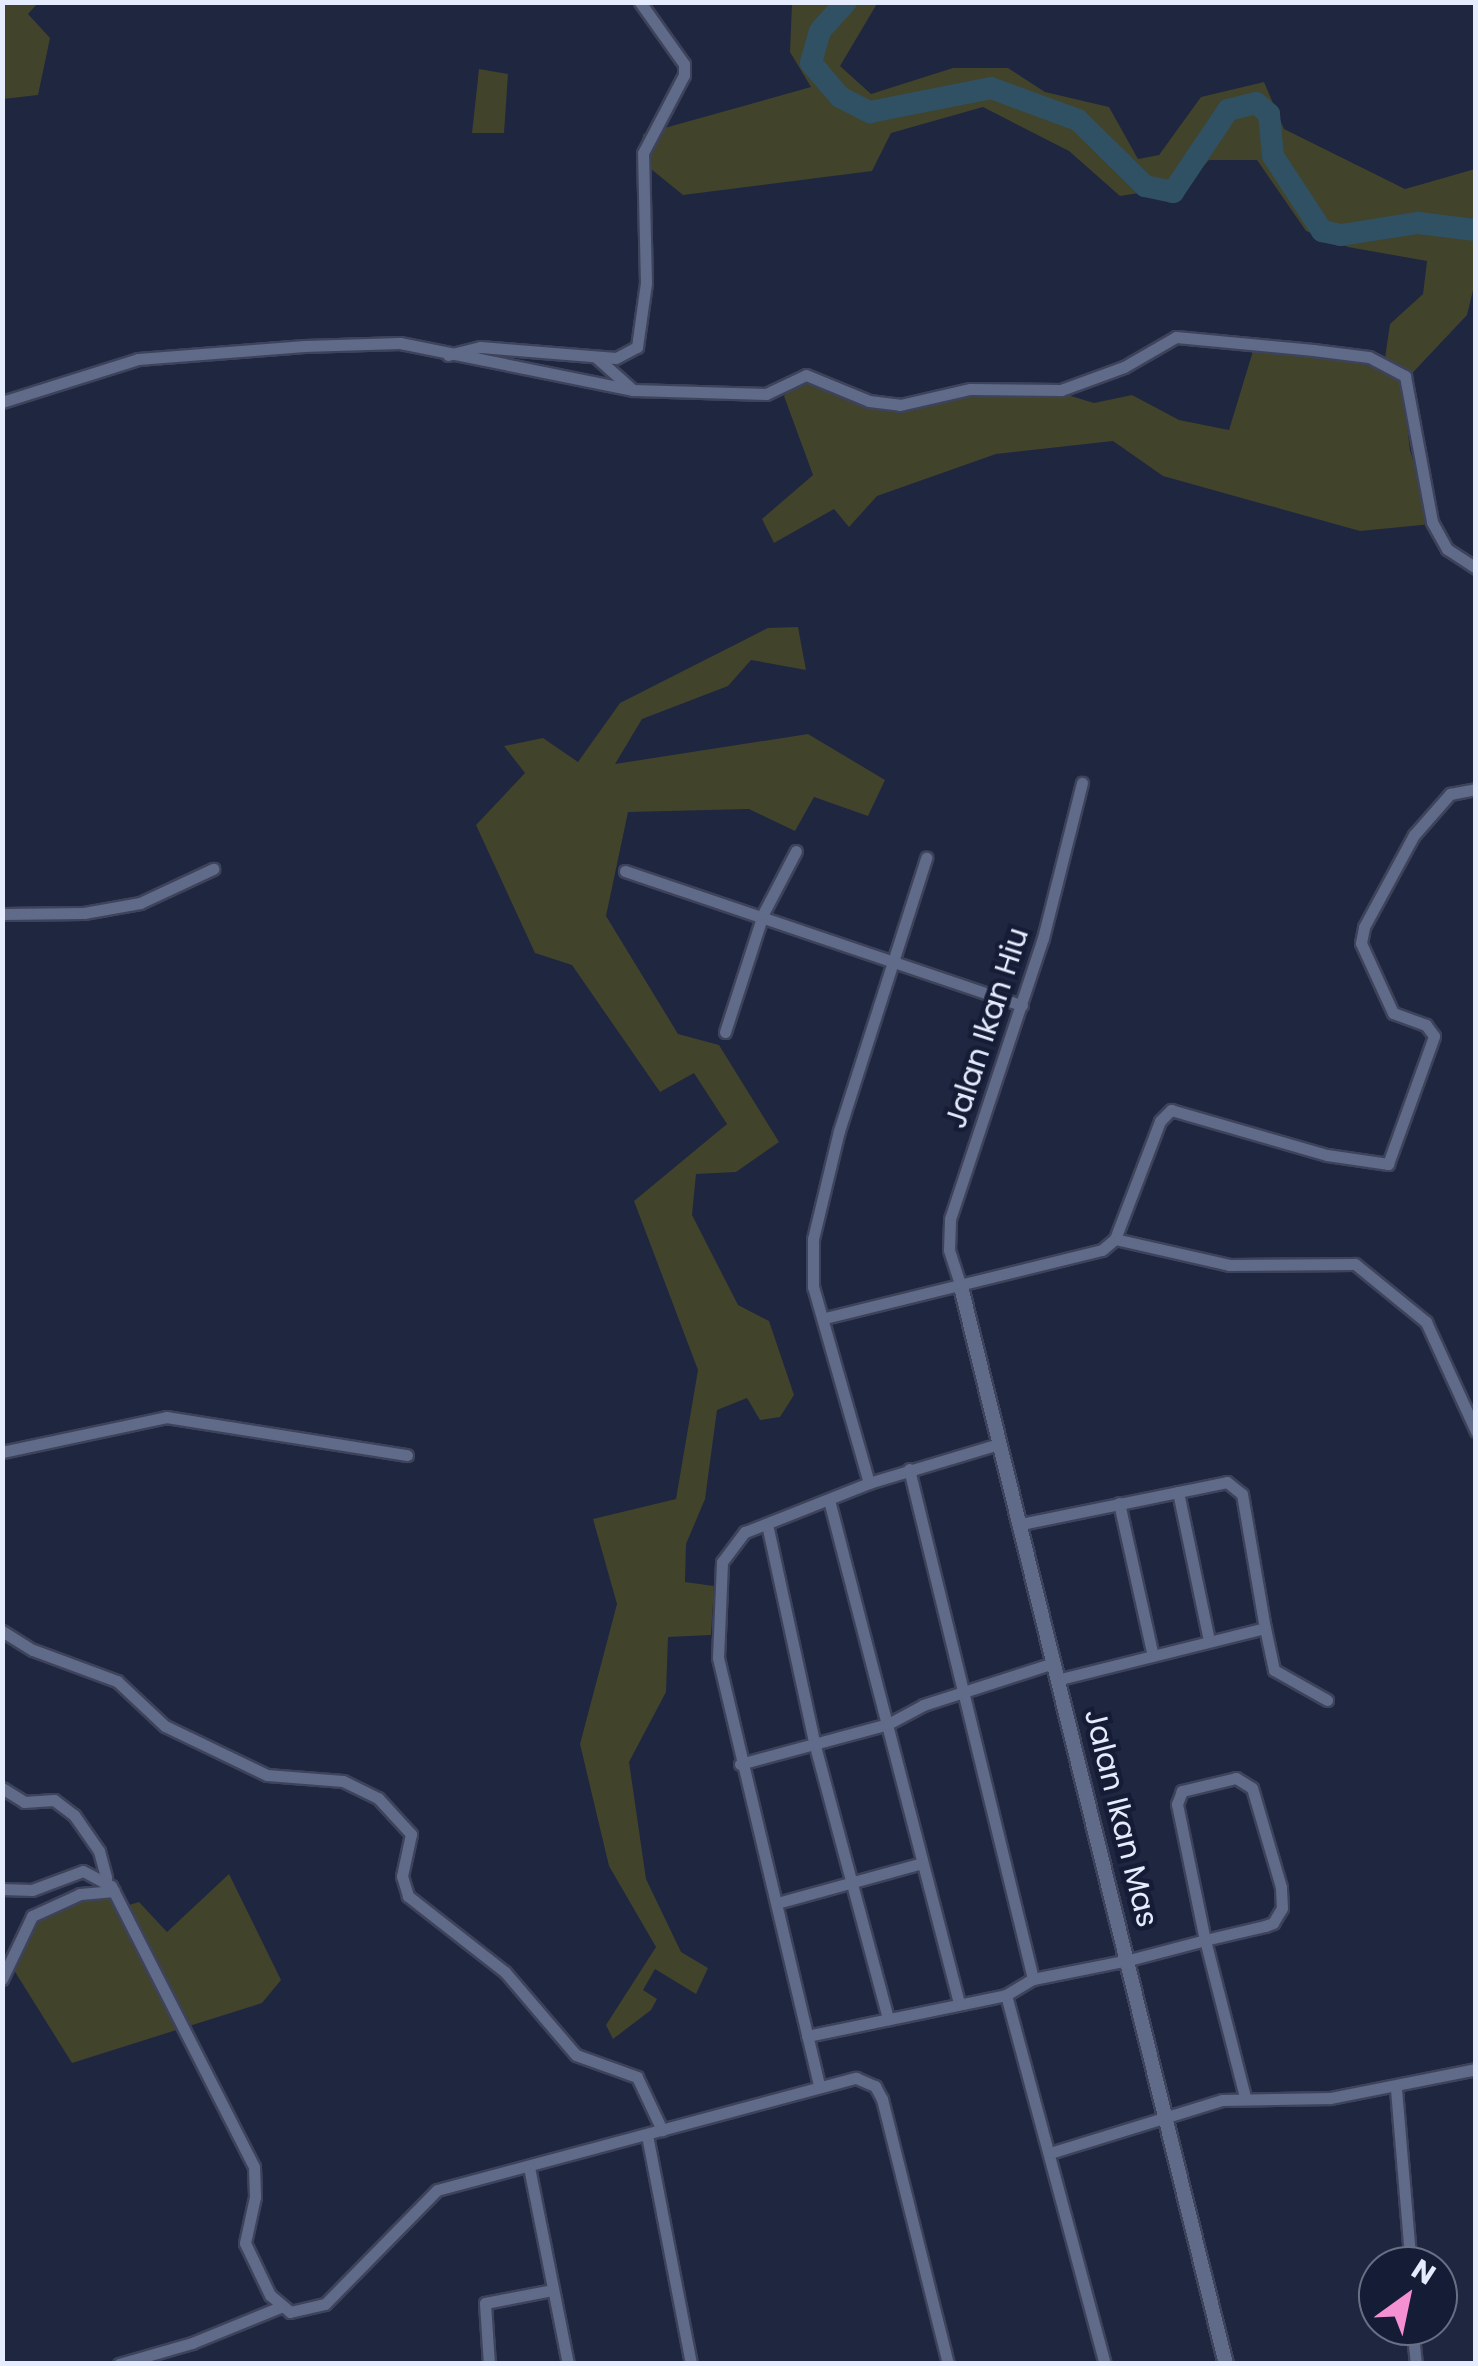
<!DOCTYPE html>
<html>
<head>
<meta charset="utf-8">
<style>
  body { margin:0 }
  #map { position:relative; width:1478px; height:2366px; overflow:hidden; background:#1e2640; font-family:Poppins,sans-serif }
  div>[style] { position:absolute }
  .green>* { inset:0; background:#41432b }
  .river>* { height:22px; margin:-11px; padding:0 11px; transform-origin:11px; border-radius:11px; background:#305163 }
  .roads { filter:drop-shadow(2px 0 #3d435a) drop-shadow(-2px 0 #3d435a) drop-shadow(0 2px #3d435a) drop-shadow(0 -2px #3d435a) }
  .minor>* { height:11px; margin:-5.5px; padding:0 5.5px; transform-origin:5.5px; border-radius:5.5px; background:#606a89 }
  .tertiary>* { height:14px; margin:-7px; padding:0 7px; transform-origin:7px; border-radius:7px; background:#606a89 }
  span { translate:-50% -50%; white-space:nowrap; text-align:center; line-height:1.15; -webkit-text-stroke:9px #151c35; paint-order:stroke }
  .street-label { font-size:30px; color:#e5ecfe }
  .frame { position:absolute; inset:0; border:5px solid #e5ecfe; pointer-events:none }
  .north { position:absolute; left:1358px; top:2246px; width:100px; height:100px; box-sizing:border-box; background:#151c35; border:2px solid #686f85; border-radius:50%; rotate:33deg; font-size:28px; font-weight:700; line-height:40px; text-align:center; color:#e5ecfe }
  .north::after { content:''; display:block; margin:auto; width:35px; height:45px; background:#f591d2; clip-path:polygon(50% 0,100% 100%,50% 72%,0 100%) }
</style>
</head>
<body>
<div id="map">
  <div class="green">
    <div style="clip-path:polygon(878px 2px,840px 66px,871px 94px,953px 68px,1008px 68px,1045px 92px,1109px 107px,1138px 159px,1159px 155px,1201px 97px,1264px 82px,1284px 129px,1405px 189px,1475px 169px,1475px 282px,1467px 315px,1402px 384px,1410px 450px,1432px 524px,1360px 531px,1163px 476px,1113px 441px,996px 454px,877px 496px,849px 527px,834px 509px,774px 543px,762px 519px,813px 475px,784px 396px,799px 381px,811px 378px,898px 406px,959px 394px,1061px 393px,1094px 403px,1132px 395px,1179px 420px,1229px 430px,1253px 351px,1384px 365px,1390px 324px,1423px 294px,1427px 261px,1348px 247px,1306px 231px,1257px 160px,1209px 160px,1184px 186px,1120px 196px,1069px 151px,983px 107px,891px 133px,872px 171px,683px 195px,640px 160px,643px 134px,811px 87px,790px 52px,792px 3px)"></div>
    <div style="clip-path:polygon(2px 3px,38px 3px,28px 14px,50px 38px,38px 95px,3px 99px)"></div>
    <div style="clip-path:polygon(479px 69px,508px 74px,504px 133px,472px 133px)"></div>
    <div style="clip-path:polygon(798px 627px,806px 670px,751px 660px,728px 686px,642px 719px,615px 764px,808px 734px,885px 780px,868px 816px,814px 797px,795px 831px,749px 809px,628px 812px,606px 916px,678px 1034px,719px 1045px,779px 1142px,736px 1172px,696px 1174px,692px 1215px,738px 1305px,769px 1321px,794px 1395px,780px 1417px,760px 1420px,747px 1398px,717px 1410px,705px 1499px,686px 1544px,685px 1582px,714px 1586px,711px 1635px,668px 1637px,666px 1692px,629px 1762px,646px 1879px,681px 1952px,708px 1968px,696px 1994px,655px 1969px,643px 1990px,657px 1999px,651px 2010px,613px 2039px,606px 2025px,656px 1947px,609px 1866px,580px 1744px,617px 1604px,593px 1519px,676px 1499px,698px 1370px,634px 1201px,727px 1124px,694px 1073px,660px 1092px,572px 965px,535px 953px,476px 825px,525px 773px,504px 746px,543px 738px,578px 762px,620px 703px,768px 628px)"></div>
    <div style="clip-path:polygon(229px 1874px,281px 1980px,262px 2003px,72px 2063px,12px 1967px,32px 1919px,87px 1895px,115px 1893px,122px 1907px,139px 1902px,167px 1932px)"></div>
  </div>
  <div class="river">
    <div style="left:846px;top:2px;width:39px;rotate:132deg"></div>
    <div style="left:820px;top:31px;width:33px;rotate:106deg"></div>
    <div style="left:811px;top:63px;width:45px;rotate:49.5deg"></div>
    <div style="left:840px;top:97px;width:34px;rotate:27deg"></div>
    <div style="left:870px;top:112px;width:123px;rotate:-11.2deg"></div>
    <div style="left:991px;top:88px;width:93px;rotate:20.2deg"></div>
    <div style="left:1078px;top:120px;width:94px;rotate:44.6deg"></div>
    <div style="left:1145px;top:186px;width:29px;rotate:12deg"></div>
    <div style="left:1173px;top:192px;width:99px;rotate:-56.1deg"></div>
    <div style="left:1228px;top:110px;width:29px;rotate:-14deg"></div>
    <div style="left:1256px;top:103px;width:17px;rotate:40deg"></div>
    <div style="left:1269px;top:114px;width:42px;rotate:84.6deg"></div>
    <div style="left:1273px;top:156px;width:90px;rotate:56.8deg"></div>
    <div style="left:1322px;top:231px;width:19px;rotate:12deg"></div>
    <div style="left:1341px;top:235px;width:78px;rotate:-8.9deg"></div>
    <div style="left:1418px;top:223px;width:58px;rotate:6.9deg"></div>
  </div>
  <div class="roads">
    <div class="minor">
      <div style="left:448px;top:355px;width:33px;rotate:-14deg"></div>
      <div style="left:480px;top:347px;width:136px;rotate:4.6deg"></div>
      <div style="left:616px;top:358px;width:24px;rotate:-28deg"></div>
      <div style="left:637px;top:347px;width:65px;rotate:-82deg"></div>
      <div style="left:646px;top:283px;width:130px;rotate:-91.3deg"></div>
      <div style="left:643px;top:153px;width:88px;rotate:-62.3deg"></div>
      <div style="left:684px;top:75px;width:11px;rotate:-90deg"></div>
      <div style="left:684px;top:64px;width:76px;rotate:-125.4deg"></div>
      <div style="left:597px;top:358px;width:48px;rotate:41.6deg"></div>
      <div style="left:2px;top:402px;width:143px;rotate:-17.5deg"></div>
      <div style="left:138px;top:359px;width:167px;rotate:-4.5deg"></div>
      <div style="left:304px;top:346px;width:96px;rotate:-1.8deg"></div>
      <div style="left:400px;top:343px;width:238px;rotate:11.4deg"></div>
      <div style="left:633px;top:390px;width:133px;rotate:1.7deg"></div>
      <div style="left:766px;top:394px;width:44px;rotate:-25.4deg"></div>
      <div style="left:806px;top:375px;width:68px;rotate:22.4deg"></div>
      <div style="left:869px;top:401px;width:31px;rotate:7deg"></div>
      <div style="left:900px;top:405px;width:72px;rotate:-12.9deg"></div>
      <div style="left:970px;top:389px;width:91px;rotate:0.6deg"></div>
      <div style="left:1061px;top:390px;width:67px;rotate:-20.1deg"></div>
      <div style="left:1124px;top:367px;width:60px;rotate:-30deg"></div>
      <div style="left:1176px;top:337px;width:138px;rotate:5.4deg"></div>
      <div style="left:1313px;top:350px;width:56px;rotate:7.1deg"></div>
      <div style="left:1369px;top:357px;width:41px;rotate:27.8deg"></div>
      <div style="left:1405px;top:376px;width:148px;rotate:79.5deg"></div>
      <div style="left:1432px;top:522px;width:31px;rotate:61deg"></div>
      <div style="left:1447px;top:549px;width:35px;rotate:33deg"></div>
      <div style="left:625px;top:871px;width:419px;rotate:18.7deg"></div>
      <div style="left:2px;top:914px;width:82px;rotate:-0.7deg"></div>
      <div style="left:84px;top:913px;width:57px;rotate:-10.1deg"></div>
      <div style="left:140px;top:903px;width:81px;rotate:-25deg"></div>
      <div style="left:725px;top:1032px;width:124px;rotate:-72.1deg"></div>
      <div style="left:763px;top:914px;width:71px;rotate:-62.4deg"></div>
      <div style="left:1115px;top:1239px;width:117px;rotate:12.8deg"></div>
      <div style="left:1229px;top:1265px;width:126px;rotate:-0.5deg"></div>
      <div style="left:1355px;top:1264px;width:92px;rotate:39.2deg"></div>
      <div style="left:1426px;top:1322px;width:120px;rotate:65.4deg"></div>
      <div style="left:961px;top:1287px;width:39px;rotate:-108deg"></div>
      <div style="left:949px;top:1250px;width:31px;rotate:-88deg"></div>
      <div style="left:950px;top:1219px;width:296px;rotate:-71.7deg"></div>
      <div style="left:1043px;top:938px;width:160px;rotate:-75.9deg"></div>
      <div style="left:825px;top:1318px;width:285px;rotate:-13.8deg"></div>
      <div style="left:1102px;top:1250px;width:17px;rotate:-40deg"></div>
      <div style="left:1115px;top:1239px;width:126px;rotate:-69.1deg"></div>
      <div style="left:1160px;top:1121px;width:16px;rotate:-45deg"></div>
      <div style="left:1171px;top:1110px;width:162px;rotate:16.1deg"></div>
      <div style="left:1327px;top:1155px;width:62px;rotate:8.4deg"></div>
      <div style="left:1388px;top:1164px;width:136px;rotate:-70.2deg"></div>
      <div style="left:1434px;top:1036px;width:14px;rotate:-126deg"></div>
      <div style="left:1426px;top:1025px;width:35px;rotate:-160deg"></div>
      <div style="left:1393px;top:1013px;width:77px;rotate:-114.6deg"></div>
      <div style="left:1361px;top:943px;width:16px;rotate:-79deg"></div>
      <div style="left:1364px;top:927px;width:105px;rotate:-61.5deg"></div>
      <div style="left:1414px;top:835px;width:55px;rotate:-48.7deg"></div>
      <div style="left:1450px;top:794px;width:26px;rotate:-11deg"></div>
      <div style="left:2px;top:1452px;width:168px;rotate:-12deg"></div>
      <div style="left:166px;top:1417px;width:244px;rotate:9deg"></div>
      <div style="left:909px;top:1469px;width:525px;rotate:76.33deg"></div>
      <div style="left:869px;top:1483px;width:204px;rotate:-105.9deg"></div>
      <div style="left:813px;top:1287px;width:48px;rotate:-90deg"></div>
      <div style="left:813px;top:1239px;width:111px;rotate:-76.5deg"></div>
      <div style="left:839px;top:1131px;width:287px;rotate:-72.3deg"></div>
      <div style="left:1178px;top:1492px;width:151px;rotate:78.2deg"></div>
      <div style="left:829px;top:1500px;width:520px;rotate:75.51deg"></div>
      <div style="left:1119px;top:1503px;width:153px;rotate:77.5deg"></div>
      <div style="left:767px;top:1524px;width:227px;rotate:77.8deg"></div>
      <div style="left:815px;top:1746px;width:283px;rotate:75deg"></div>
      <div style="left:1021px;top:1524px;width:210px;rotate:-11.5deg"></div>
      <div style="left:1227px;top:1482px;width:19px;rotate:39deg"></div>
      <div style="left:1242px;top:1494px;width:136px;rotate:80.3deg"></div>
      <div style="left:1265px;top:1628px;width:214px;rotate:166deg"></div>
      <div style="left:1265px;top:1628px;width:43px;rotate:77.9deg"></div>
      <div style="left:1274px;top:1670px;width:61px;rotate:29.5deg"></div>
      <div style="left:2px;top:1631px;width:36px;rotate:32deg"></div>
      <div style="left:33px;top:1650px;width:90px;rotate:20.3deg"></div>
      <div style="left:117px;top:1681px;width:66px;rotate:43.2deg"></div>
      <div style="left:165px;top:1726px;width:113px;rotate:25.7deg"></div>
      <div style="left:267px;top:1775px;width:76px;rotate:4.5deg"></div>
      <div style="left:343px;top:1781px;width:39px;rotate:26deg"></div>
      <div style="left:378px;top:1798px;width:49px;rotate:47.5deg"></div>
      <div style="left:411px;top:1834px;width:43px;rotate:102.1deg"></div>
      <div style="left:402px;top:1876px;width:21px;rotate:73deg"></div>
      <div style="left:408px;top:1896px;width:123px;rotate:38.1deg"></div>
      <div style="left:505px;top:1972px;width:109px;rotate:49.5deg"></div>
      <div style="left:576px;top:2055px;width:65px;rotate:19.8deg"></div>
      <div style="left:637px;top:2077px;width:59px;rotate:64.7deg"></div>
      <div style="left:740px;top:1764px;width:153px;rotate:-15.1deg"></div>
      <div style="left:888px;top:1724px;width:40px;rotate:-28deg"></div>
      <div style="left:923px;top:1705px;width:134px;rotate:-17.8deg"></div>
      <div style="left:2px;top:1788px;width:26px;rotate:32deg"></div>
      <div style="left:24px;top:1802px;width:30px;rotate:-4deg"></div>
      <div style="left:54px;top:1800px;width:25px;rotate:37deg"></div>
      <div style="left:74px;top:1815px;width:44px;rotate:55.2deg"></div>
      <div style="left:99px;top:1851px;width:28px;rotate:75deg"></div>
      <div style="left:2px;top:1889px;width:30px;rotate:2deg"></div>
      <div style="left:32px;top:1890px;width:54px;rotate:-20.4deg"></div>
      <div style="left:83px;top:1871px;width:32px;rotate:28deg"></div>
      <div style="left:111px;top:1886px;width:315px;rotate:63deg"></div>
      <div style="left:254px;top:2167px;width:30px;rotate:88deg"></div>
      <div style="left:255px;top:2197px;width:47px;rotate:102.3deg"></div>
      <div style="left:245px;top:2243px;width:58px;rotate:64.3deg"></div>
      <div style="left:270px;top:2295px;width:26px;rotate:40deg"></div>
      <div style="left:290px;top:2312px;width:36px;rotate:-13deg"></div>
      <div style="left:325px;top:2304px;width:160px;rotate:-45.5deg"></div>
      <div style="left:437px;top:2190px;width:434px;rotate:-15deg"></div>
      <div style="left:856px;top:2078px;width:21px;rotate:23deg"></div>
      <div style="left:875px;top:2086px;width:15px;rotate:62deg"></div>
      <div style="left:882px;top:2099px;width:273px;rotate:76deg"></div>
      <div style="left:777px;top:1903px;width:150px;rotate:-15.4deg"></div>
      <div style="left:2px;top:1979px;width:70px;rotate:-64.5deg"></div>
      <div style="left:32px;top:1916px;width:53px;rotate:-24.6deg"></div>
      <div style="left:80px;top:1894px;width:34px;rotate:-5deg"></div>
      <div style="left:1006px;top:1995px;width:382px;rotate:75deg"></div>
      <div style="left:807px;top:2036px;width:203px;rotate:-11.6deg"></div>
      <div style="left:1006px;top:1995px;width:31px;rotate:-31deg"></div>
      <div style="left:1033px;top:1979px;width:98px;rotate:-11.2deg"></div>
      <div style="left:1129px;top:1960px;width:79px;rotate:-14.7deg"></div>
      <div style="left:1205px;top:1940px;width:62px;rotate:-13.1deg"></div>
      <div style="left:1265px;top:1926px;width:9px;rotate:-21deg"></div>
      <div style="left:1273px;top:1923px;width:17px;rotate:-59deg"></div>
      <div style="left:1282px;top:1908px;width:21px;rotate:-93deg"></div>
      <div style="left:1281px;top:1887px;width:103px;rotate:-106.3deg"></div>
      <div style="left:1252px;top:1788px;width:19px;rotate:-148deg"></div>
      <div style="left:1236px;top:1778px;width:56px;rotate:166.5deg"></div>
      <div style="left:1182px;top:1791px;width:14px;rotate:111deg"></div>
      <div style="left:1177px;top:1804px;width:139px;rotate:78.4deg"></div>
      <div style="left:1205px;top:1940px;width:162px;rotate:75.7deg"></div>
      <div style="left:819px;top:2085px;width:439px;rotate:-103.3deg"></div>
      <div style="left:718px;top:1658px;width:96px;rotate:-87.6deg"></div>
      <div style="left:722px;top:1562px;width:38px;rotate:-53deg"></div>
      <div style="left:745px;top:1532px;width:133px;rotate:-21.6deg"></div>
      <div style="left:869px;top:1483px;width:136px;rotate:-16.7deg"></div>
      <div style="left:1396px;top:2089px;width:178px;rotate:85.2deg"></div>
      <div style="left:647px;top:2135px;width:233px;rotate:79.1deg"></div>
      <div style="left:1050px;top:2153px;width:180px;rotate:-17.1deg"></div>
      <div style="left:1222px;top:2100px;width:108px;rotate:-1.1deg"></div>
      <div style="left:1330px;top:2098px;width:149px;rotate:-11.2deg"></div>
      <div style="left:529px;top:2167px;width:201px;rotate:78.8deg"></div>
      <div style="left:1412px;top:2326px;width:38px;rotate:84deg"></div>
      <div style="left:119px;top:2364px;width:76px;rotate:-16deg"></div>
      <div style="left:192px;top:2343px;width:95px;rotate:-22.2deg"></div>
      <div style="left:489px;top:2364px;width:61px;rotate:-93.8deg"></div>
      <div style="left:485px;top:2303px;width:68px;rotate:-11deg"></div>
    </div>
    <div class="tertiary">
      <div style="left:961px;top:1287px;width:1109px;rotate:76.18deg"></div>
    </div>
  </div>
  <div class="street-label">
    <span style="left:987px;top:1028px;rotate:-72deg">Jalan Ikan Hiu</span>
    <span style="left:1121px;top:1818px;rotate:76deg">Jalan Ikan Mas</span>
  </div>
  <div class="frame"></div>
  <div class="north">N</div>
</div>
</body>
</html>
